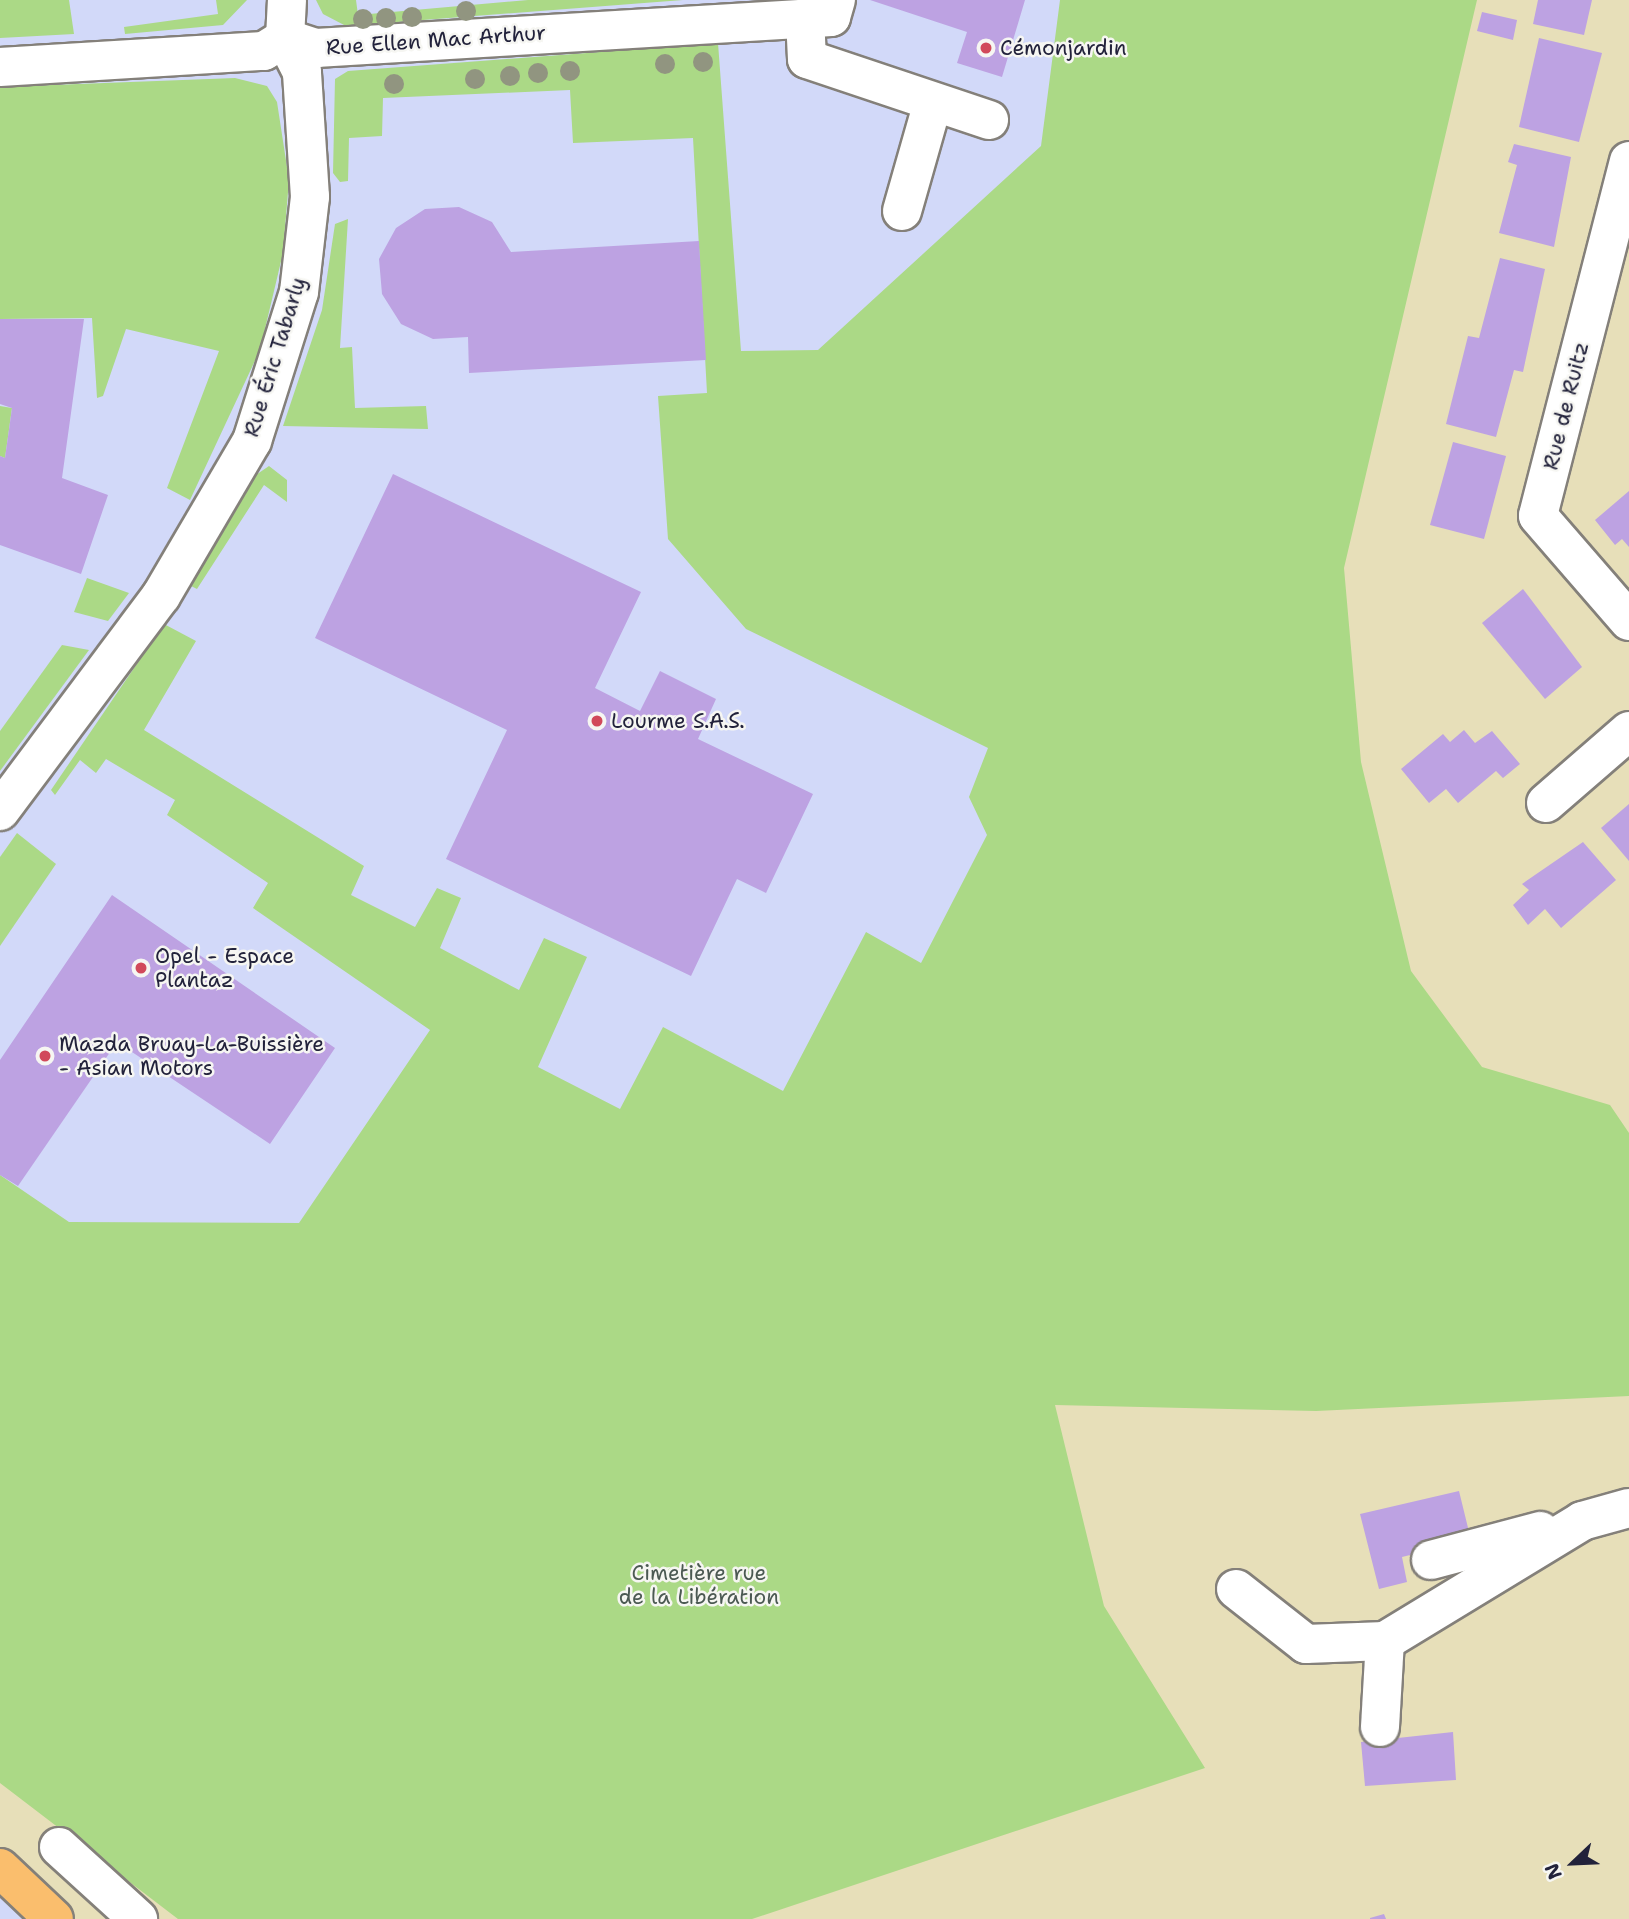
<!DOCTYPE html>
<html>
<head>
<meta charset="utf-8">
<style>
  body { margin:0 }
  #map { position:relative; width:1629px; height:1919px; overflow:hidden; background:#e7dfb9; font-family:"Shantell Sans",sans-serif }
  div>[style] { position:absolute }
  .built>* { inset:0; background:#d2d9f9 }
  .green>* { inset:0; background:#abd986 }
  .building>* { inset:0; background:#bda2e2 }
  .roads { filter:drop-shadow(2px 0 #84807a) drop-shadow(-2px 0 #84807a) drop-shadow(0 2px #84807a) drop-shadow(0 -2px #84807a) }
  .minor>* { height:38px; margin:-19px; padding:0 19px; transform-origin:19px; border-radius:19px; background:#fff }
  .major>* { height:38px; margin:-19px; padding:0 19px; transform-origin:19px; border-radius:19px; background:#fabe6d }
  .trees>* { width:20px; height:20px; margin:-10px; border-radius:50%; background:#919580 }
  .dots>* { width:19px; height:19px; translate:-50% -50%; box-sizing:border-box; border:4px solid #f6f6f2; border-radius:50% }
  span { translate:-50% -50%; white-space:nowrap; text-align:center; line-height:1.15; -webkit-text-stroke:5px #f6f6f2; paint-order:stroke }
  .street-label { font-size:21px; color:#22223b }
  .poi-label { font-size:21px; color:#22223b }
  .left { translate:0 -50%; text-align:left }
  .park-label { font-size:21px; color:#4b5952 }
  .north { position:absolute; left:1538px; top:1828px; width:70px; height:70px; -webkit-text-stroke:5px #f6f6f2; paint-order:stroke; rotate:247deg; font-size:19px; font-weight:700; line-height:28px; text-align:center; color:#22223b }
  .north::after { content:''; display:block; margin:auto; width:24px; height:32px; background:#22223b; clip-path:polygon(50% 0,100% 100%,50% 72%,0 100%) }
</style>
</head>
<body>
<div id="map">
  <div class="built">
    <div style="clip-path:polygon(0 0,1097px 0,1046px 755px,1035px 1247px,0 1263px)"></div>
    <div style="clip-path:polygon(0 1868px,54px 1919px,0 1919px)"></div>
  </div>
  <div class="green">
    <div style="clip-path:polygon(0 0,69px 0,74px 34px,0 38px)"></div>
    <div style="clip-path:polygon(216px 0,247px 0,223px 25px,125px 34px,124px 27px,218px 14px)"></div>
    <div style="clip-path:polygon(316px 0,356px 0,358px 15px,528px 0,683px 0,346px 26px,323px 14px)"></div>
    <div style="clip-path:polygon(1060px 0,1477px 0,1344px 568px,1361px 762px,1411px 971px,1482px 1067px,1610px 1105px,1629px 1133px,1629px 1396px,1316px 1411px,1055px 1405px,1104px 1606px,1205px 1768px,752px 1919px,178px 1919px,0 1783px,0 1175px,69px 1222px,299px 1223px,430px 1030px,253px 908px,268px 883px,167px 815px,175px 800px,106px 759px,96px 773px,80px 760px,55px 795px,51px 790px,164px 624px,196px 641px,144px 730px,364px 866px,351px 895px,415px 927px,437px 888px,461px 898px,440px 948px,519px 990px,544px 938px,587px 957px,538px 1067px,620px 1109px,663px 1027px,783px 1091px,866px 932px,921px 963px,987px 835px,969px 797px,988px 748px,746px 629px,668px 539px,658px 396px,707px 393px,693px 138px,573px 143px,570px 90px,383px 98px,382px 136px,349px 138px,348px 181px,340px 182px,333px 173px,335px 79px,348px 71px,718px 43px,741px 351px,818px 350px,1041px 146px)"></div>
    <div style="clip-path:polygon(235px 78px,267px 86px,277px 102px,289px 180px,283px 253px,260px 350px,190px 500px,167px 488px,219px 351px,126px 329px,103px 396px,97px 398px,92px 318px,0 319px,0 87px)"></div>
    <div style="clip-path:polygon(348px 219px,340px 348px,352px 347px,355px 408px,426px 406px,428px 429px,283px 426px,322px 310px,335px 224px)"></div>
    <div style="clip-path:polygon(0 406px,12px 408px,5px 458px,0 456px)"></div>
    <div style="clip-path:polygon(269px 466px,287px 480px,287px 502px,264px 485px,197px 589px,187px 584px,250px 479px)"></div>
    <div style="clip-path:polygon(87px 578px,129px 593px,108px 621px,74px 612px)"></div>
    <div style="clip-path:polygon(62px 645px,89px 650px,0 771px,0 731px)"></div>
    <div style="clip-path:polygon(17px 833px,56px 864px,0 946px,0 857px)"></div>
  </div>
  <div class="building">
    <div style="clip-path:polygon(870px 0,1025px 0,1002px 77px,957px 63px,967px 32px)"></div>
    <div style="clip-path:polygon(1538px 0,1592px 0,1584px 35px,1533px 24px)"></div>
    <div style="clip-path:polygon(1482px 12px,1517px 20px,1513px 40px,1477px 31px)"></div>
    <div style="clip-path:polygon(1539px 38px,1602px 53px,1579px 142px,1519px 127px)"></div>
    <div style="clip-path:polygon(1514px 144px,1571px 157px,1554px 247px,1499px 233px,1517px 165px,1508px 162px)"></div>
    <div style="clip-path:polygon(459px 207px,492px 222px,511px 252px,699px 241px,706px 360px,469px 373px,468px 337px,433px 339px,401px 324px,382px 294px,379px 259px,396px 228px,425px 209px)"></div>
    <div style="clip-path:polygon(1500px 258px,1545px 269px,1523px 372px,1514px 370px,1496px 437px,1446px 424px,1468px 336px,1479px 338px)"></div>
    <div style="clip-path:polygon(0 319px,84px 319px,62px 478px,108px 495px,81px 574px,0 545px,0 456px,5px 458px,12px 408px,0 404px)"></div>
    <div style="clip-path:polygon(1453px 442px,1506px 456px,1484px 539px,1430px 525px)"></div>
    <div style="clip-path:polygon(393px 474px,641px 592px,595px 688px,640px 711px,660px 671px,716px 699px,698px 739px,813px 794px,766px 893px,737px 879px,691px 976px,446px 859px,507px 730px,315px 638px)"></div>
    <div style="clip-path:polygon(1629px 491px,1629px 547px,1622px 539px,1615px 545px,1595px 520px)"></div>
    <div style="clip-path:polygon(1523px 589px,1582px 667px,1545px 699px,1482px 623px)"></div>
    <div style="clip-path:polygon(1464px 730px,1475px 743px,1492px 731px,1520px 764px,1503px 778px,1496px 771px,1458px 803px,1446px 789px,1429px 803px,1401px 769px,1443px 734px,1450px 742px)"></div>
    <div style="clip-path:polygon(1629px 804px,1629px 861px,1601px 828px)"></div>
    <div style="clip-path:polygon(1583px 842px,1616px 880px,1561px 928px,1545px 909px,1528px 925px,1513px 905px,1529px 890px,1522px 884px)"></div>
    <div style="clip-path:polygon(112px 895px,335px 1048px,270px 1144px,117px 1042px,18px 1186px,0 1175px,0 1060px)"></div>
    <div style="clip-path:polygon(1459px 1491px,1471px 1540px,1402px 1557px,1407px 1582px,1379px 1589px,1360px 1514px)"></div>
    <div style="clip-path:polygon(1453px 1732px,1456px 1780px,1365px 1786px,1361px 1742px)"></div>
    <div style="clip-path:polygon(1384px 1914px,1386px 1919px,1370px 1919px,1370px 1918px)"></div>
  </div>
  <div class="roads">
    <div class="minor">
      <div style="left:805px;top:18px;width:41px;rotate:87.2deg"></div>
      <div style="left:807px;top:59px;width:192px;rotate:18.5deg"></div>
      <div style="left:0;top:67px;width:264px;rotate:-3.5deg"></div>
      <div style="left:264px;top:51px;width:25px;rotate:-32deg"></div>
      <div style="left:285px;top:38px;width:33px;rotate:18deg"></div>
      <div style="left:316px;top:48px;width:516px;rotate:-3.44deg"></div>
      <div style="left:831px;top:17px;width:18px;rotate:-74deg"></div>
      <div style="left:1629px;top:161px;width:366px;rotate:104.4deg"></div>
      <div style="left:1538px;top:516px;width:139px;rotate:49.1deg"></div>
      <div style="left:902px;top:211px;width:113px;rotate:-74.1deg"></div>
      <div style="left:1546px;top:803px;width:110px;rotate:-40.9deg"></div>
      <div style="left:0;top:811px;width:269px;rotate:-53.2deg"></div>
      <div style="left:161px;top:596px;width:180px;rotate:-59.6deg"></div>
      <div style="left:252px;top:441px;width:156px;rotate:-72.5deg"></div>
      <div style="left:299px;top:292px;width:96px;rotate:-83.4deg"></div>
      <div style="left:310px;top:197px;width:125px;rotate:-93.7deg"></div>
      <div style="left:302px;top:72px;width:38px;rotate:-117deg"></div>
      <div style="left:285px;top:38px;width:38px;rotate:-87deg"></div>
      <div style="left:1431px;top:1560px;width:113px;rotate:-14.9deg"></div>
      <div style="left:1236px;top:1589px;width:89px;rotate:38.2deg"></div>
      <div style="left:1306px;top:1644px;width:79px;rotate:-2.2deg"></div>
      <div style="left:1385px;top:1641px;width:231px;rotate:-31.3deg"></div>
      <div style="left:1582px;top:1521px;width:49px;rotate:-15.5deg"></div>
      <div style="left:1380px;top:1727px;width:86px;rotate:-86.7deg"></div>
      <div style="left:59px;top:1847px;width:107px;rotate:42.3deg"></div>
    </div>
    <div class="major">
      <div style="left:0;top:1868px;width:74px;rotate:43.4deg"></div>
    </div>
  </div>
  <div class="trees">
    <div style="left:466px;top:11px"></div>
    <div style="left:412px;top:17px"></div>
    <div style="left:386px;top:18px"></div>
    <div style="left:363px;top:19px"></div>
    <div style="left:703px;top:62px"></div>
    <div style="left:665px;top:64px"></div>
    <div style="left:570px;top:71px"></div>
    <div style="left:538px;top:73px"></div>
    <div style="left:510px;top:76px"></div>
    <div style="left:475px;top:79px"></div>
    <div style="left:394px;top:84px"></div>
  </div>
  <div class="dots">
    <div style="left:986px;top:48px;background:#d1495b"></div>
    <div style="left:597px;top:721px;background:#d1495b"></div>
    <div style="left:141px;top:968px;background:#d1495b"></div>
    <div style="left:45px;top:1056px;background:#d1495b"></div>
  </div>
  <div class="street-label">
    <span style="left:436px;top:40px;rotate:-4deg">Rue Ellen Mac Arthur</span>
    <span style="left:275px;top:357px;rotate:-73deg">Rue Éric Tabarly</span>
    <span style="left:1566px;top:406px;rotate:-76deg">Rue de Ruitz</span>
  </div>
  <div class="poi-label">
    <span class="left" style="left:1000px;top:48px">Cémonjardin</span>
    <span class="left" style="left:611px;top:721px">Lourme S.A.S.</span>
    <span class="left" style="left:155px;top:968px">Opel - Espace<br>Plantaz</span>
    <span class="left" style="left:59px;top:1056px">Mazda Bruay-La-Buissière<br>- Asian Motors</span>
  </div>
  <div class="park-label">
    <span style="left:699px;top:1585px">Cimetière rue<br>de la Libération</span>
  </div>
  <div class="north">N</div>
</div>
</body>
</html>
